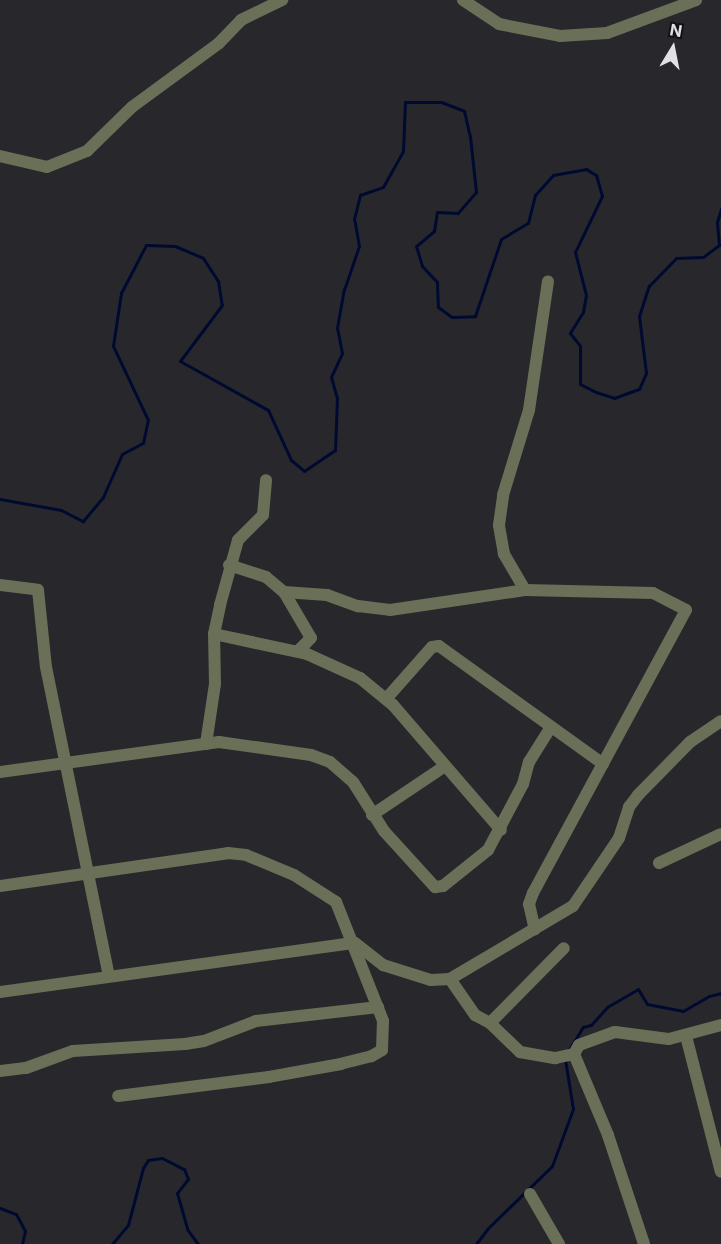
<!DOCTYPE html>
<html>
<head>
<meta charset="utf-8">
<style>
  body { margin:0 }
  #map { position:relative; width:721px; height:1244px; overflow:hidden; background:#28282c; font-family:Inter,sans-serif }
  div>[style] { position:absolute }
  .stream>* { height:3px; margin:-1.5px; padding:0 1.5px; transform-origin:1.5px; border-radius:1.5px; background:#000a30 }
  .street>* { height:12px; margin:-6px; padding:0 6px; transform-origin:6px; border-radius:6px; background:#6a6f58 }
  span { translate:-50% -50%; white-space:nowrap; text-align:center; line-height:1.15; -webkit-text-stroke:6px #111113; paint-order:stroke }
  .north { position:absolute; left:643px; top:18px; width:60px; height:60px; -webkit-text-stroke:4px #111113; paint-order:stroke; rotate:10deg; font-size:16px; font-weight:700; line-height:24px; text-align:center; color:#e1e1e4 }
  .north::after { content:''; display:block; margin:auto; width:21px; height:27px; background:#e1e1e4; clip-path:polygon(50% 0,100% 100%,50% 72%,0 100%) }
</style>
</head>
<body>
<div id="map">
  <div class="stream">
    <div style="left:0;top:499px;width:62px;rotate:10.2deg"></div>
    <div style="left:61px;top:510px;width:25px;rotate:27deg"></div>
    <div style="left:83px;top:521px;width:31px;rotate:-50deg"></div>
    <div style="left:103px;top:497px;width:47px;rotate:-66.2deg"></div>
    <div style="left:122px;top:454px;width:24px;rotate:-28deg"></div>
    <div style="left:143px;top:443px;width:24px;rotate:-78deg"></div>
    <div style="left:148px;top:420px;width:82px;rotate:-115.3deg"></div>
    <div style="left:113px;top:346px;width:54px;rotate:-81.4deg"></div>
    <div style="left:121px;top:293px;width:54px;rotate:-62.5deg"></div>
    <div style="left:146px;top:245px;width:29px;rotate:2deg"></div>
    <div style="left:175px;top:246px;width:30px;rotate:23deg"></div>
    <div style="left:203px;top:258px;width:27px;rotate:57deg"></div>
    <div style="left:218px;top:281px;width:24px;rotate:81deg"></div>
    <div style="left:222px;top:305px;width:70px;rotate:126.9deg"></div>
    <div style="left:180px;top:361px;width:101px;rotate:29.1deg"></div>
    <div style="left:268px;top:410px;width:55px;rotate:65.3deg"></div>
    <div style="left:291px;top:460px;width:17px;rotate:40deg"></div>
    <div style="left:304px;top:471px;width:37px;rotate:-34deg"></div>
    <div style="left:335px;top:450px;width:52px;rotate:-87.8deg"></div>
    <div style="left:337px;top:398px;width:22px;rotate:-106deg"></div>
    <div style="left:331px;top:377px;width:26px;rotate:-65deg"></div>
    <div style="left:342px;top:353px;width:25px;rotate:-101deg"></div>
    <div style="left:337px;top:328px;width:39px;rotate:-80deg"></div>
    <div style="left:344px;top:290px;width:46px;rotate:-71.2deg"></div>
    <div style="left:359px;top:246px;width:27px;rotate:-100deg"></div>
    <div style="left:354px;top:219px;width:25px;rotate:-76deg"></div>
    <div style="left:360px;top:195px;width:24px;rotate:-19deg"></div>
    <div style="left:383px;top:187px;width:41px;rotate:-60.9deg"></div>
    <div style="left:403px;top:151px;width:49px;rotate:-87.7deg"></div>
    <div style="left:405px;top:102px;width:36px"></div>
    <div style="left:441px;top:102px;width:25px;rotate:21deg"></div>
    <div style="left:464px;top:111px;width:26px;rotate:77deg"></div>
    <div style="left:470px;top:136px;width:56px;rotate:83.9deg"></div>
    <div style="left:476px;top:192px;width:28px;rotate:131deg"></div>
    <div style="left:458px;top:213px;width:21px;rotate:-177deg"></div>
    <div style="left:437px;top:212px;width:19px;rotate:99deg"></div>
    <div style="left:434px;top:231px;width:23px;rotate:140deg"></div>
    <div style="left:416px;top:246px;width:21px;rotate:73deg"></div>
    <div style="left:422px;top:266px;width:22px;rotate:47deg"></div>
    <div style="left:437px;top:282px;width:25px;rotate:88deg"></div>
    <div style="left:438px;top:307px;width:17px;rotate:36deg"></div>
    <div style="left:452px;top:317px;width:23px;rotate:-2deg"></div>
    <div style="left:475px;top:316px;width:81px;rotate:-71.3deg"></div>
    <div style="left:501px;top:239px;width:31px;rotate:-31deg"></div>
    <div style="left:528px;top:223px;width:29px;rotate:-76deg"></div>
    <div style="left:535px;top:195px;width:27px;rotate:-48deg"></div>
    <div style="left:553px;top:175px;width:34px;rotate:-10deg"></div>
    <div style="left:586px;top:169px;width:12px;rotate:31deg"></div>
    <div style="left:596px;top:175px;width:22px;rotate:74deg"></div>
    <div style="left:602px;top:196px;width:62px;rotate:115.7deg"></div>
    <div style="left:575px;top:252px;width:44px;rotate:75.7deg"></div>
    <div style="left:586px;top:295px;width:17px;rotate:100deg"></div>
    <div style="left:583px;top:312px;width:25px;rotate:122deg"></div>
    <div style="left:570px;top:333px;width:16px;rotate:52deg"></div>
    <div style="left:580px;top:346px;width:38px;rotate:90deg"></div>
    <div style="left:580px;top:384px;width:18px;rotate:27deg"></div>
    <div style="left:596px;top:392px;width:19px;rotate:18deg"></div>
    <div style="left:614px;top:398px;width:27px;rotate:-20deg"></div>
    <div style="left:639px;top:389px;width:17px;rotate:-66deg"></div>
    <div style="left:646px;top:373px;width:57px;rotate:-97deg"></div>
    <div style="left:639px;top:316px;width:32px;rotate:-72deg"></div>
    <div style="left:649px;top:286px;width:39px;rotate:-46deg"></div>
    <div style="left:676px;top:258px;width:27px;rotate:-2deg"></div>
    <div style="left:703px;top:257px;width:20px;rotate:-37deg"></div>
    <div style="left:719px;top:245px;width:23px;rotate:-95deg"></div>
    <div style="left:717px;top:222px;width:14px;rotate:-73deg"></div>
    <div style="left:569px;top:1050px;width:27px;rotate:-59deg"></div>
    <div style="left:583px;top:1027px;width:8px;rotate:-14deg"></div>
    <div style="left:591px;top:1025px;width:24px;rotate:-48deg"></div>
    <div style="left:607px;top:1007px;width:36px;rotate:-30deg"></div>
    <div style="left:638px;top:989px;width:17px;rotate:59deg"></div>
    <div style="left:647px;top:1004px;width:37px;rotate:11deg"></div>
    <div style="left:683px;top:1011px;width:30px;rotate:-30deg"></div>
    <div style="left:709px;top:996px;width:12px;rotate:-14deg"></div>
    <div style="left:0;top:1208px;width:17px;rotate:21deg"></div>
    <div style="left:16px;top:1214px;width:19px;rotate:62deg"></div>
    <div style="left:25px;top:1231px;width:13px;rotate:103deg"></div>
    <div style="left:112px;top:1244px;width:25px;rotate:-50deg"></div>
    <div style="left:128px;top:1225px;width:59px;rotate:-75.3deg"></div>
    <div style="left:143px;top:1168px;width:9px;rotate:-58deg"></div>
    <div style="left:148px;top:1160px;width:14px;rotate:-8deg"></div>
    <div style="left:162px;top:1158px;width:25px;rotate:27deg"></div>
    <div style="left:184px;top:1169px;width:11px;rotate:68deg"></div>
    <div style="left:188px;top:1179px;width:18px;rotate:128deg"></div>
    <div style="left:177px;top:1193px;width:37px;rotate:74deg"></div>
    <div style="left:187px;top:1229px;width:19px;rotate:54deg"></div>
    <div style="left:476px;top:1244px;width:20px;rotate:-53deg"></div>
    <div style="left:488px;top:1228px;width:89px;rotate:-44.1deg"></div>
    <div style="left:552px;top:1166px;width:61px;rotate:-69.8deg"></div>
    <div style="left:573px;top:1109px;width:51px;rotate:-99.1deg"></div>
  </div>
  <div class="street">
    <div style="left:463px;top:0;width:43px;rotate:33.7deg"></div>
    <div style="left:499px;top:24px;width:62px;rotate:11.1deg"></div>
    <div style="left:560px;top:36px;width:47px;rotate:-3.7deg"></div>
    <div style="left:607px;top:33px;width:95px;rotate:-20.3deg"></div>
    <div style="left:0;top:156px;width:48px;rotate:13.2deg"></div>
    <div style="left:47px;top:167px;width:43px;rotate:-21.8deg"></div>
    <div style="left:87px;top:151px;width:63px;rotate:-44.4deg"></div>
    <div style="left:132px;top:107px;width:108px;rotate:-36.3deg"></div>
    <div style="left:219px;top:43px;width:32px;rotate:-46deg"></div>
    <div style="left:241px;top:20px;width:46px;rotate:-26deg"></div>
    <div style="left:229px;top:565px;width:39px;rotate:18deg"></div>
    <div style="left:266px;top:577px;width:23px;rotate:40deg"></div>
    <div style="left:284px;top:592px;width:53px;rotate:59.6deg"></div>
    <div style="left:311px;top:638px;width:18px;rotate:135deg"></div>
    <div style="left:0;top:585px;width:38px;rotate:7deg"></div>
    <div style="left:38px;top:590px;width:77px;rotate:84.1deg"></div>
    <div style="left:46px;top:667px;width:315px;rotate:78.5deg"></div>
    <div style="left:525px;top:590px;width:42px;rotate:-120.3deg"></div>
    <div style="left:504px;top:554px;width:29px;rotate:-100deg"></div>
    <div style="left:499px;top:525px;width:30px;rotate:-82deg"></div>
    <div style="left:503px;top:495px;width:89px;rotate:-73deg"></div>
    <div style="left:529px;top:410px;width:130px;rotate:-81.6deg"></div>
    <div style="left:284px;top:592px;width:43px;rotate:4deg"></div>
    <div style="left:327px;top:595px;width:33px;rotate:20deg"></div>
    <div style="left:358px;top:606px;width:32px;rotate:7deg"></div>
    <div style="left:390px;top:610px;width:136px;rotate:-8.4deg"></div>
    <div style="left:525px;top:590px;width:128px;rotate:1.3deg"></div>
    <div style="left:653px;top:593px;width:37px;rotate:27deg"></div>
    <div style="left:686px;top:610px;width:322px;rotate:118.4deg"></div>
    <div style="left:533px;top:893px;width:12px;rotate:110deg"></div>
    <div style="left:529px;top:904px;width:26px;rotate:77deg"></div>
    <div style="left:214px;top:634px;width:95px;rotate:12.1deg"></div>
    <div style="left:307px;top:654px;width:58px;rotate:24.4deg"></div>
    <div style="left:360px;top:678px;width:43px;rotate:39.3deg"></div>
    <div style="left:393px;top:705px;width:165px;rotate:49.2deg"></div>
    <div style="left:386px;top:699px;width:69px;rotate:-48.5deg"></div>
    <div style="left:432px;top:647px;width:7px;rotate:-8deg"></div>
    <div style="left:439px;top:646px;width:202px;rotate:35.7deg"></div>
    <div style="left:206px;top:744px;width:61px;rotate:-81.5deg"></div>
    <div style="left:215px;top:684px;width:50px;rotate:-91.1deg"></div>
    <div style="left:214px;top:634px;width:30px;rotate:-78deg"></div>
    <div style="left:220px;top:605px;width:67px;rotate:-74.5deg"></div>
    <div style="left:238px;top:540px;width:35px;rotate:-45deg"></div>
    <div style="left:263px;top:515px;width:35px;rotate:-85deg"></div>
    <div style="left:0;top:772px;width:221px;rotate:-7.8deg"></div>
    <div style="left:219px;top:742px;width:93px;rotate:8deg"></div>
    <div style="left:311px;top:755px;width:20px;rotate:20deg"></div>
    <div style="left:330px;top:762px;width:30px;rotate:41deg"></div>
    <div style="left:353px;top:782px;width:58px;rotate:57.7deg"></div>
    <div style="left:384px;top:831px;width:76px;rotate:47.7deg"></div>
    <div style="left:435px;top:887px;width:8px;rotate:-7deg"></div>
    <div style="left:443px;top:886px;width:58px;rotate:-38.7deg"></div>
    <div style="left:488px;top:850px;width:75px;rotate:-62.1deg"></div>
    <div style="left:523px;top:784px;width:23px;rotate:-75deg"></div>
    <div style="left:529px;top:762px;width:40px;rotate:-58deg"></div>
    <div style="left:372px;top:815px;width:88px;rotate:-33.9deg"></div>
    <div style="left:659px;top:863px;width:68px;rotate:-25.1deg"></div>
    <div style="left:0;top:886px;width:230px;rotate:-8.2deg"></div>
    <div style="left:228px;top:853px;width:18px;rotate:6deg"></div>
    <div style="left:246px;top:855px;width:52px;rotate:22.6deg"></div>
    <div style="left:294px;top:875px;width:50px;rotate:32.7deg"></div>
    <div style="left:336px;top:902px;width:128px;rotate:68.4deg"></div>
    <div style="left:383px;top:1021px;width:29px;rotate:92deg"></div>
    <div style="left:382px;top:1050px;width:12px;rotate:149deg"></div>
    <div style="left:372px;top:1056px;width:32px;rotate:166deg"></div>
    <div style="left:341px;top:1064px;width:73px;rotate:169.8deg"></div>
    <div style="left:269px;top:1077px;width:152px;rotate:172.8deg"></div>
    <div style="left:450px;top:979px;width:44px;rotate:55.2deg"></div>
    <div style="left:475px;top:1015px;width:17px;rotate:28deg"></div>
    <div style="left:490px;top:1023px;width:105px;rotate:-45.4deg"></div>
    <div style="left:0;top:992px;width:358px;rotate:-7.9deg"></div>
    <div style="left:355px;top:943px;width:36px;rotate:38deg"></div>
    <div style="left:383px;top:965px;width:50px;rotate:17.4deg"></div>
    <div style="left:431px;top:980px;width:19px;rotate:-3deg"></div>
    <div style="left:450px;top:979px;width:143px;rotate:-30.7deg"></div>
    <div style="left:573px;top:906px;width:82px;rotate:-55.9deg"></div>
    <div style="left:619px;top:838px;width:33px;rotate:-72deg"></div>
    <div style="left:629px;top:807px;width:15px;rotate:-53deg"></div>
    <div style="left:638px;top:795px;width:74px;rotate:-45.5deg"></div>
    <div style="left:690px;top:742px;width:37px;rotate:-34deg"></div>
    <div style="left:490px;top:1023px;width:42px;rotate:44deg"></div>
    <div style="left:520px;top:1052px;width:36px;rotate:10deg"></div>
    <div style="left:555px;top:1058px;width:19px;rotate:-12deg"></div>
    <div style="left:686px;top:1036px;width:140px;rotate:75.6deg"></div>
    <div style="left:0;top:1071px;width:26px;rotate:-7deg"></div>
    <div style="left:26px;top:1068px;width:50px;rotate:-19.9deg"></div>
    <div style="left:73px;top:1051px;width:112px;rotate:-3.6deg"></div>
    <div style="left:185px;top:1044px;width:19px;rotate:-9deg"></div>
    <div style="left:204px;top:1041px;width:56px;rotate:-21deg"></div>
    <div style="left:256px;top:1021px;width:123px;rotate:-6.5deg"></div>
    <div style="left:530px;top:1194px;width:58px;rotate:59.9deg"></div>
    <div style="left:644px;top:1244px;width:115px;rotate:-108.3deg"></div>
    <div style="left:608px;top:1135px;width:88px;rotate:-112.8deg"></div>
    <div style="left:574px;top:1054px;width:10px;rotate:-61deg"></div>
    <div style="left:579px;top:1045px;width:38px;rotate:-20deg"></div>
    <div style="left:615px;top:1032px;width:54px;rotate:7.4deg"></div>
    <div style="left:669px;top:1039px;width:54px;rotate:-15.1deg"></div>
  </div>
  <div class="north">N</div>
</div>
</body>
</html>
